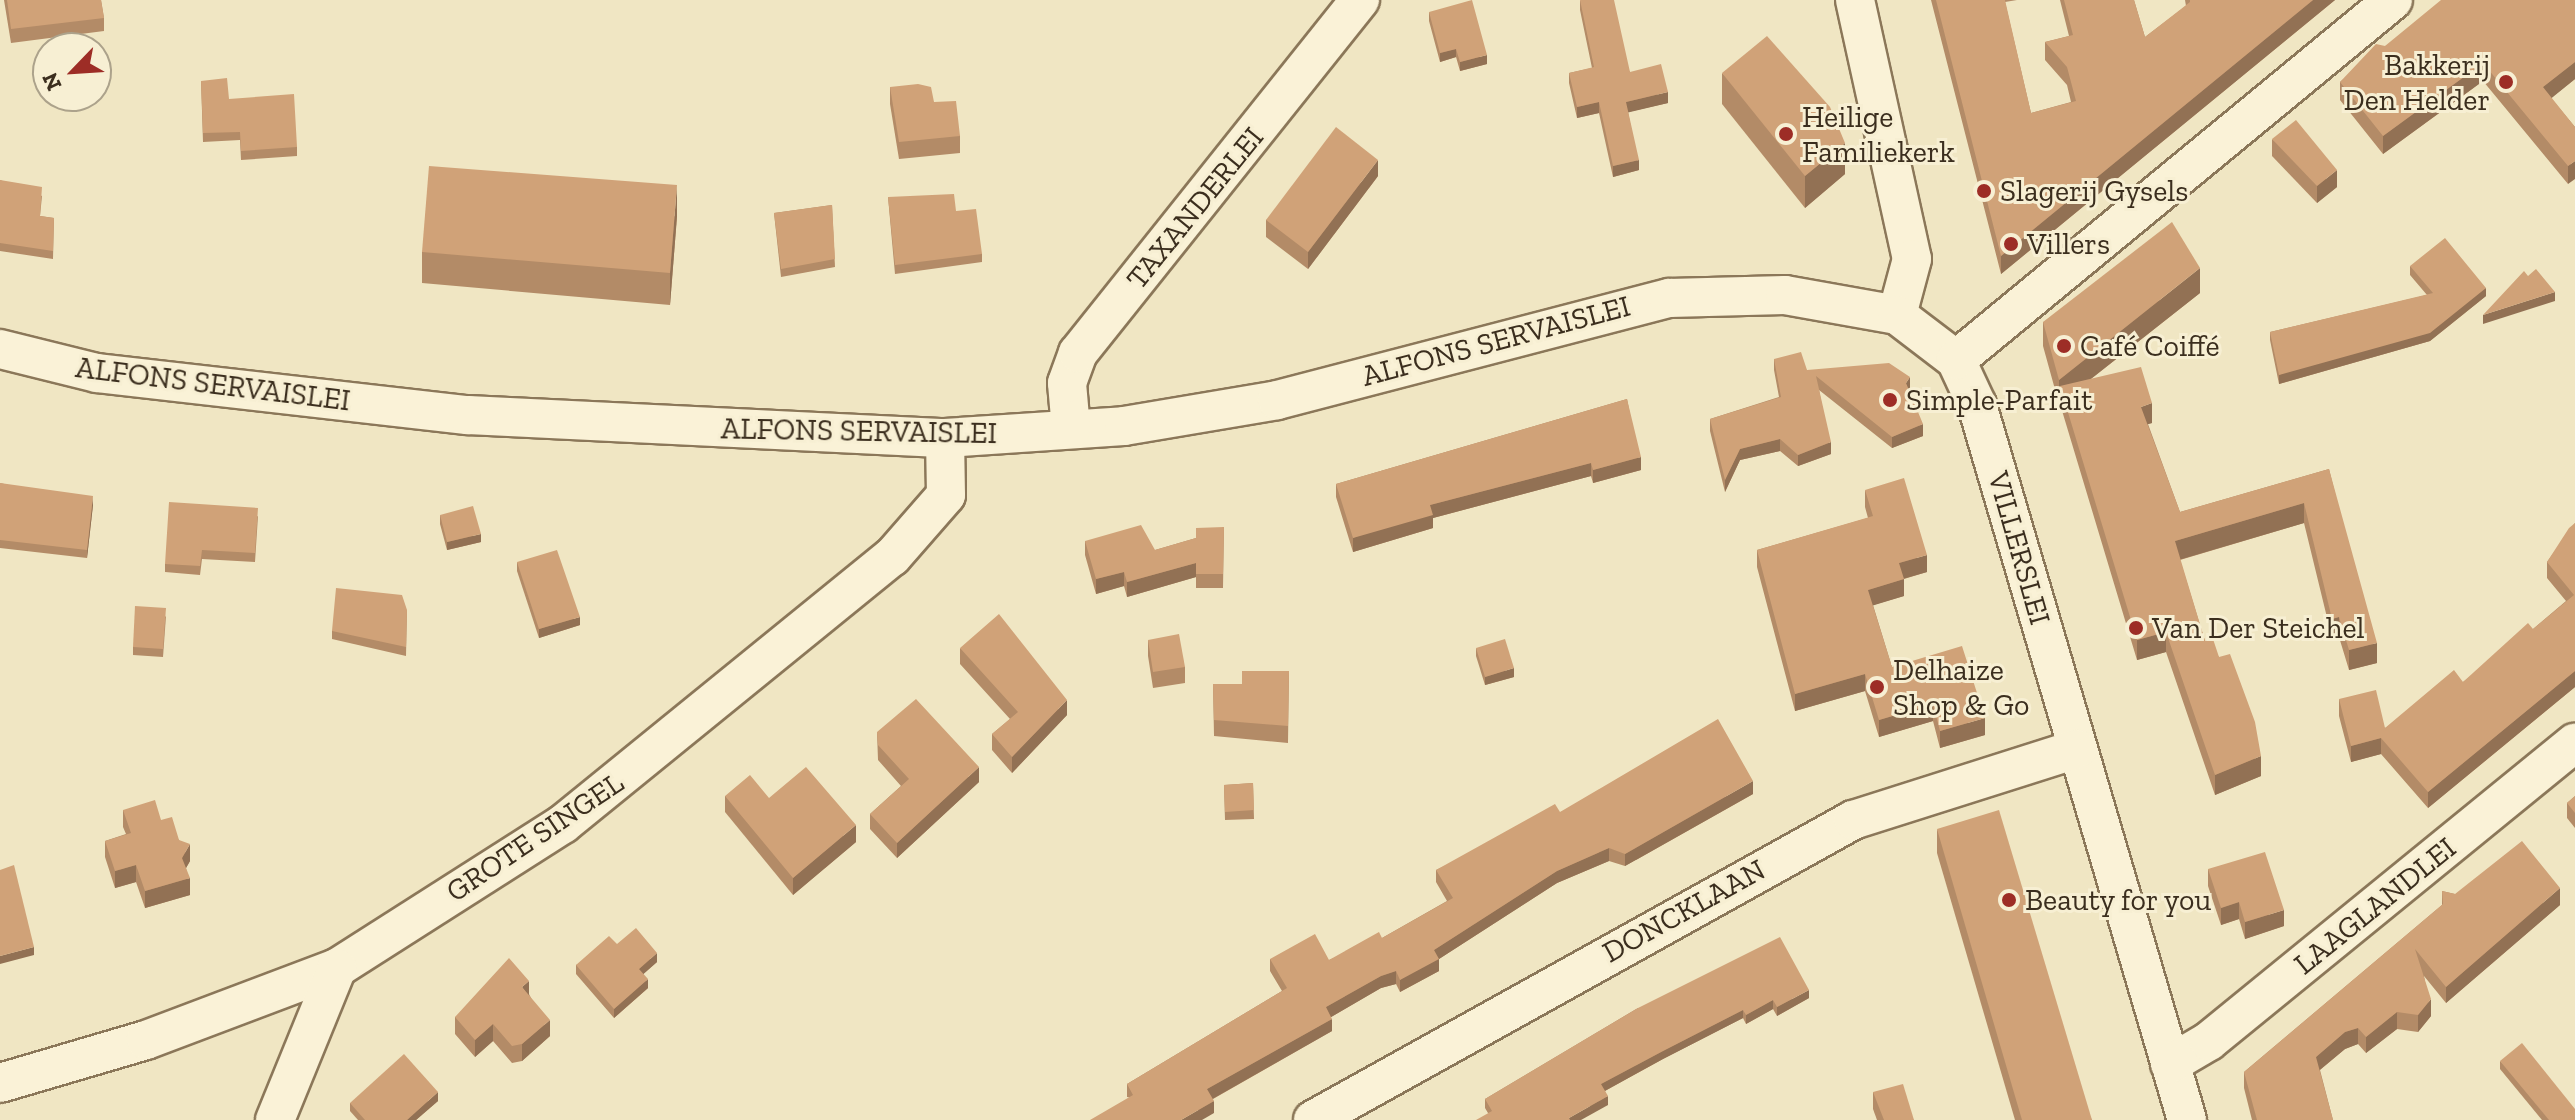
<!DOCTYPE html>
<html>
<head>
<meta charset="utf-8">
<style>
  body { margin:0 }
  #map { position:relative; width:2575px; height:1120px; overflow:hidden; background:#f0e6c3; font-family:"Zilla Slab",serif }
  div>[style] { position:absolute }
  .roads { filter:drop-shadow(2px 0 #8b7759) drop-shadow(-2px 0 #8b7759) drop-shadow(0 2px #8b7759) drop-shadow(0 -2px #8b7759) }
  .minor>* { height:38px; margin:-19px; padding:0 19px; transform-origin:19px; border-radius:19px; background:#faf2d7 }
  .wall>* { inset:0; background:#b38b67 }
  .shaded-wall>* { inset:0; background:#927154 }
  .building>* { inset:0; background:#d0a278 }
  .dots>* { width:22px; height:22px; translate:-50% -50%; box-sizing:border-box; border:4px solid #f7efd3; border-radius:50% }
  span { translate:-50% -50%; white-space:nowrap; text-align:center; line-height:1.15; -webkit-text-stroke:6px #f7efd3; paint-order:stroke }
  .poi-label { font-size:30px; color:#3b2e1e }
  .right { translate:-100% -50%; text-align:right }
  .left { translate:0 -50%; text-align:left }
  .street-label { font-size:30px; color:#3b2e1e }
  .north { position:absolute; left:32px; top:32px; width:80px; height:80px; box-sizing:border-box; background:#f7efd3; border:2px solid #aca28b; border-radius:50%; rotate:245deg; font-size:22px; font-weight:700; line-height:32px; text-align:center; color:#3b2e1e }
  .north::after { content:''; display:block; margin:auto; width:28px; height:36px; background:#9d2d26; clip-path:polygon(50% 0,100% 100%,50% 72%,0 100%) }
</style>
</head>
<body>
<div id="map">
  <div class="roads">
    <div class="minor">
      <div style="left:1855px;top:0;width:265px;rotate:77.6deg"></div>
      <div style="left:1912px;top:259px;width:58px;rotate:105deg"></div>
      <div style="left:0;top:349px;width:100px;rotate:13.9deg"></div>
      <div style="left:97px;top:373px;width:373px;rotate:6.5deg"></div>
      <div style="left:468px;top:415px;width:478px;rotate:2.8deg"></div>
      <div style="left:945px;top:438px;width:179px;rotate:-3.8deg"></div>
      <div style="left:1124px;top:426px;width:155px;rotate:-9.6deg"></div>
      <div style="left:1277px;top:400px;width:405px;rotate:-14.6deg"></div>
      <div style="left:1669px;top:298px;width:116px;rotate:-1.5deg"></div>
      <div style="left:1785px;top:295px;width:114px;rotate:10.1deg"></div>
      <div style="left:1897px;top:315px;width:74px;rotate:37.3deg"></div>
      <div style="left:1956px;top:360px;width:50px;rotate:65deg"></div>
      <div style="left:1977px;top:405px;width:745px;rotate:73.63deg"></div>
      <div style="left:1956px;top:360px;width:566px;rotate:-39.48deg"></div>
      <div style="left:1071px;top:429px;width:46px;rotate:-95deg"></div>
      <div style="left:1067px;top:383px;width:32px;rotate:-70deg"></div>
      <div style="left:1078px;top:353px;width:452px;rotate:-51.4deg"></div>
      <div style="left:2170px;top:1064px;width:45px;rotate:-30.5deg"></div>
      <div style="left:2209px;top:1041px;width:472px;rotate:-39.2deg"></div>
      <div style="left:0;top:1083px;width:152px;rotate:-16.4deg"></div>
      <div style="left:146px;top:1040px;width:204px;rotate:-20.7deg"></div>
      <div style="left:337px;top:968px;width:268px;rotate:-32.5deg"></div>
      <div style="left:563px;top:824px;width:424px;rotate:-39.1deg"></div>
      <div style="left:892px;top:557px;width:82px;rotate:-48.9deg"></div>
      <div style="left:946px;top:495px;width:57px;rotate:-91deg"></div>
      <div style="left:275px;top:1120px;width:164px;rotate:-67.8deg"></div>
      <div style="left:1313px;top:1120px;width:618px;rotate:-29.05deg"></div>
      <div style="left:1853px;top:820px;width:235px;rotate:-17.6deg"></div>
    </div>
  </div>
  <div class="wall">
    <div style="clip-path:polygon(4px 0,101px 0,104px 18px,104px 31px,11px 43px)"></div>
    <div style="clip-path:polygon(1580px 0,1630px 72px,1668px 103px,1628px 112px,1639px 170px,1613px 177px,1599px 113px,1577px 118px,1569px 83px,1569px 73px,1592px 68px,1580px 10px)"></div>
    <div style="clip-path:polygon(1931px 0,2017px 0,2005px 2px,2031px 113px,2071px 102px,2067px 85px,2045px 60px,2045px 42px,2069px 36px,2060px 0,2134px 0,2145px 37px,2186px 6px,2185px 0,2335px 0,2001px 274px)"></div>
    <div style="clip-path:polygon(2575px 0,2575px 79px,2551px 98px,2575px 127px,2568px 184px,2483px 81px,2383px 154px,2340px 100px,2340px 82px,2385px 46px)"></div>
    <div style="clip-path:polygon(1429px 12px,1487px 64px,1460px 71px,1456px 57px,1440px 62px,1429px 21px)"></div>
    <div style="clip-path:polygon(1722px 73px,1845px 174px,1805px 208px,1722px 104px)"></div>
    <div style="clip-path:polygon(201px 81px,297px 147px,297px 156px,241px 160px,240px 140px,203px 142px)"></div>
    <div style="clip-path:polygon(890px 87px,934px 102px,960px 136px,960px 153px,899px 159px,890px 104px)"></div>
    <div style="clip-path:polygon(2272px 139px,2337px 187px,2317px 203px,2272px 156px)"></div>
    <div style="clip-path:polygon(1378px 176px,1308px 269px,1266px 237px,1266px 220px)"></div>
    <div style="clip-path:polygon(0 180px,42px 196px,40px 216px,54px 218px,53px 259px,0 251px)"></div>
    <div style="clip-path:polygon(888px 197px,982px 254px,982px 262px,895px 274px)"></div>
    <div style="clip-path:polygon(832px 205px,835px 267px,781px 277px,774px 213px)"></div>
    <div style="clip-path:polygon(677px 216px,670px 305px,422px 283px,422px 252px)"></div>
    <div style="clip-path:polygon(2410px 266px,2486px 296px,2430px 341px,2279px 384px,2270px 340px,2270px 332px,2427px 295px,2410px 275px)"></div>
    <div style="clip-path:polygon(2200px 293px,2091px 379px,2152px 423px,2148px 424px,2180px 512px,2329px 469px,2377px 663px,2349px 670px,2339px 637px,2332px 638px,2304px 523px,2180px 560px,2205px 641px,2219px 657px,2261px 776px,2215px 795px,2166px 652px,2137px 660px,2060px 404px,2059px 404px,2043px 346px,2043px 322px)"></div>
    <div style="clip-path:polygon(1774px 359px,1807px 370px,1910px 389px,1909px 391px,1923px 436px,1892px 448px,1819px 390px,1831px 454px,1798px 466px,1780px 451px,1740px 460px,1725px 492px,1710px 431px,1710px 419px,1779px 397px,1774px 370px)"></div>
    <div style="clip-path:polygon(1627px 399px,1641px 470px,1593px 483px,1591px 476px,1433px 518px,1433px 528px,1353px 552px,1336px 497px,1336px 484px)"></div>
    <div style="clip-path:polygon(0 483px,93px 505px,87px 558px,0 548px)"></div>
    <div style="clip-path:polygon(1865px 490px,1927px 572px,1904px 579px,1904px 596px,1873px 605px,1892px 667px,1985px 735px,1940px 748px,1933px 721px,1879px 737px,1865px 691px,1795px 711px,1757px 567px,1757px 550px,1868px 518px,1865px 507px)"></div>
    <div style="clip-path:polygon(440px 515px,481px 542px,447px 550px,440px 524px)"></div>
    <div style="clip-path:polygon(258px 516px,255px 562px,202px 559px,200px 575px,165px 572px,165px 564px)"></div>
    <div style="clip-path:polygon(2575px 523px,2575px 687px,2428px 808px,2381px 754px,2351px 762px,2339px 716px,2339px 699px,2385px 728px,2463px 682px,2533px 629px,2566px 601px,2547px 578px,2547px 562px)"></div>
    <div style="clip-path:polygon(1224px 527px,1223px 588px,1196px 588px,1196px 577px,1127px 597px,1124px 586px,1096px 594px,1085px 555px,1085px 541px,1155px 550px,1196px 538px)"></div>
    <div style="clip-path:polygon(517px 562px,580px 625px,539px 638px,517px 571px)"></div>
    <div style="clip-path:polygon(407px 610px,406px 656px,332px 639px,332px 631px)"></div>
    <div style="clip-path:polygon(166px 616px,163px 657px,133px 655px,133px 647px)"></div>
    <div style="clip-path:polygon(1148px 640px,1185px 667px,1185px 683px,1153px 688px,1148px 656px)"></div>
    <div style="clip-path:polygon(960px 648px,1067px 715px,1012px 773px,992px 750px,992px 734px,1010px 719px,960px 664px)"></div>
    <div style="clip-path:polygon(1476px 648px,1514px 677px,1485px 685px,1476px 656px)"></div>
    <div style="clip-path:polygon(1289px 671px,1288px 743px,1214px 736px,1213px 684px,1242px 684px)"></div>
    <div style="clip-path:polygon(877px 732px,979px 782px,897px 858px,870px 829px,870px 814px,901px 786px,878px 760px)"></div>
    <div style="clip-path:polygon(1253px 783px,1254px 819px,1225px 820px,1224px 785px)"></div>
    <div style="clip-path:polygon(1753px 794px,1625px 866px,1609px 861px,1557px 883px,1439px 959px,1439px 971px,1400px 992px,1396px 984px,1381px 988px,1331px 1017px,1332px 1031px,1213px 1099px,1214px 1113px,1127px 1097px,1127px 1084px,1282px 991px,1270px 971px,1270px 959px,1329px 960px,1382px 938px,1447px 901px,1436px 882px,1436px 870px,1560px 812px)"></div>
    <div style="clip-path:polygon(725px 796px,769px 798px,856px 842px,793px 895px,725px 812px)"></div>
    <div style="clip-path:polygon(2575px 796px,2575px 828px,2567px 818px,2567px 803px)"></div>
    <div style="clip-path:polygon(123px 810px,161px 820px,179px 840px,190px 861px,186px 868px,190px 895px,145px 908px,136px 882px,115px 888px,105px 857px,105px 841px,126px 834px,123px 827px)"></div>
    <div style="clip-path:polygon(1937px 829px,2092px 1120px,2015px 1120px,1937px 853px)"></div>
    <div style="clip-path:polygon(2208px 869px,2284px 926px,2245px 939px,2239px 919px,2221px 925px,2208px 886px)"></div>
    <div style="clip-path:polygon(2442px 891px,2455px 894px,2560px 905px,2446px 1003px,2424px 976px,2431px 1016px,2418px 1032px,2397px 1029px,2366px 1053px,2358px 1044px,2345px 1049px,2320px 1070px,2333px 1120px,2252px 1120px,2244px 1088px,2244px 1072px,2442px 905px)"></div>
    <div style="clip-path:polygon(617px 944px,657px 962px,643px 974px,648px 988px,614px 1018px,576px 974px,576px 965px)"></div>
    <div style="clip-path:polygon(529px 994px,550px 1036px,522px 1061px,512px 1063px,493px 1041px,475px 1057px,455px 1034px,455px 1017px)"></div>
    <div style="clip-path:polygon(1809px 998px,1777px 1016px,1773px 1009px,1746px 1024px,1743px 1018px,1663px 1059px,1605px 1091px,1608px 1105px,1488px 1113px,1485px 1108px,1485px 1099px,1638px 1008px)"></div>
    <div style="clip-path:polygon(2500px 1061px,2575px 1120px,2542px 1120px,2500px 1069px)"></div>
    <div style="clip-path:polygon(1873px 1092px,1914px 1120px,1877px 1120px,1873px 1109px)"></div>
    <div style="clip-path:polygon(438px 1101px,416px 1120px,358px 1120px,350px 1111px,350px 1103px)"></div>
  </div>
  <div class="shaded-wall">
    <div style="clip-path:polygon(2313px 0,2335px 0,2001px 274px,2001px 256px)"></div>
    <div style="clip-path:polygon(1456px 49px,1456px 57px,1440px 62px,1440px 53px)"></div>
    <div style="clip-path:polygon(1487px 55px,1487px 64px,1460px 71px,1460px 62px)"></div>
    <div style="clip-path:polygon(2575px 62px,2575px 79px,2543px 105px,2543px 87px)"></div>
    <div style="clip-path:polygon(2483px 63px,2483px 81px,2383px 154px,2383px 136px)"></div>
    <div style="clip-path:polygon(1668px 92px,1668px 103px,1626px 113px,1626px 102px)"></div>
    <div style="clip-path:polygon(1599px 102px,1599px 113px,1577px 118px,1577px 107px)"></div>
    <div style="clip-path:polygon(1845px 143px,1845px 174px,1805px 208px,1805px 176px)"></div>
    <div style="clip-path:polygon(1378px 160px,1378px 176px,1308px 269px,1308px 252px)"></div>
    <div style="clip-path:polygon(1639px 160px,1639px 170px,1613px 177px,1613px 166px)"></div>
    <div style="clip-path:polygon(2575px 161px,2575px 179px,2568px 184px,2568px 166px)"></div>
    <div style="clip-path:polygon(2337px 170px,2337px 187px,2317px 203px,2317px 186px)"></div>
    <div style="clip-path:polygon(677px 185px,677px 216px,670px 305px,670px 273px)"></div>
    <div style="clip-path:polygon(2200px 268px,2200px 293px,2064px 400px,2060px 386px,2059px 404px,2059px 380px)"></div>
    <div style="clip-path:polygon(2486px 288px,2486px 296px,2430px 341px,2279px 384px,2279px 375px)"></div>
    <div style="clip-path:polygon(2555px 292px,2555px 301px,2483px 324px,2483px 315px)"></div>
    <div style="clip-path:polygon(1910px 377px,1910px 389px,1906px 395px,1906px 383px)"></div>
    <div style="clip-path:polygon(2152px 403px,2152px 423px,2141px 426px,2141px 407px)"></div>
    <div style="clip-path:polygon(1923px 424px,1923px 436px,1892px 448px,1892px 437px)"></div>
    <div style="clip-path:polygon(1780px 439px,1780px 451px,1740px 460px,1725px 492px,1725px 480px,1740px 449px)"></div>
    <div style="clip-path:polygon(1831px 442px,1831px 454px,1798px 466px,1798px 455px)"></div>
    <div style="clip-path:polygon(1641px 457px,1641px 470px,1593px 483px,1593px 470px)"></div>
    <div style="clip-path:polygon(1591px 463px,1591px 476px,1433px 518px,1433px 528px,1353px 552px,1353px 538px,1430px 505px)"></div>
    <div style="clip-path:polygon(93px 496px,93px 505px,87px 558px,87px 550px)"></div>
    <div style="clip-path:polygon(2304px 503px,2304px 523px,2175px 561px,2175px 541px)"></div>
    <div style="clip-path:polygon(481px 534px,481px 542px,447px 550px,447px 542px)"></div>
    <div style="clip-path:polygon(1927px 555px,1927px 572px,1899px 580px,1899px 563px)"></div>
    <div style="clip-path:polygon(1196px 563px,1196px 577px,1127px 597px,1127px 582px)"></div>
    <div style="clip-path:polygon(1124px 572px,1124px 586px,1096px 594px,1096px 579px)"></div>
    <div style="clip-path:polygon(1904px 579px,1904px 596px,1868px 607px,1868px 590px)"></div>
    <div style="clip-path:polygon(580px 617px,580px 625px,539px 638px,539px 629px)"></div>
    <div style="clip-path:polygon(2339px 617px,2339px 637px,2332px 638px,2332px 619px)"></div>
    <div style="clip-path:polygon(2166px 632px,2166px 652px,2137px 660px,2137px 640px)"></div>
    <div style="clip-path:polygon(2377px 643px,2377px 663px,2349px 670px,2349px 650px)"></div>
    <div style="clip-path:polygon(1514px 668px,1514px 677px,1485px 685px,1485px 677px)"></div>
    <div style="clip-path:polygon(2575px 671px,2575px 687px,2428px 808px,2428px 792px)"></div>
    <div style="clip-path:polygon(1865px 674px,1865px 691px,1795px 711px,1795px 694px)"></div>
    <div style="clip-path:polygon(1067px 700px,1067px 715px,1012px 773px,1012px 757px)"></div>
    <div style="clip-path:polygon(1933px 704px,1933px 721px,1879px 737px,1879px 720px)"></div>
    <div style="clip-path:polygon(1985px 718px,1985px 735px,1940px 748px,1940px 731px)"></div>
    <div style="clip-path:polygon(2381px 738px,2381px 754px,2351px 762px,2351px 746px)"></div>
    <div style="clip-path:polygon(2261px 756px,2261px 776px,2215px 795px,2215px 775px)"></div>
    <div style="clip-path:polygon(979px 767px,979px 782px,897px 858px,897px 843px)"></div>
    <div style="clip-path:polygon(1753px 781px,1753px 794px,1625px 866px,1625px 854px)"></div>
    <div style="clip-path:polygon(856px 825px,856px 842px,793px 895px,793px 878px)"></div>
    <div style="clip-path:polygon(190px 844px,190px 861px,182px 875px,182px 858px)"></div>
    <div style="clip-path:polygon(1609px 848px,1609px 861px,1557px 883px,1439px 959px,1439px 971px,1400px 992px,1400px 980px,1434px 950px,1557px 871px)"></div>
    <div style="clip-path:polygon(136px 865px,136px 882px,115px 888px,115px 871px)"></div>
    <div style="clip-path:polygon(190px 878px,190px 895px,145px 908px,145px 891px)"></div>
    <div style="clip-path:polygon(2560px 888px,2560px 905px,2446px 1003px,2446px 987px)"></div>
    <div style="clip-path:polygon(2239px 902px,2239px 919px,2221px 925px,2221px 908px)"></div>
    <div style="clip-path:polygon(2284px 910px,2284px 926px,2245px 939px,2245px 922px)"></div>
    <div style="clip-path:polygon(34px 947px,34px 955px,0 964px,0 956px)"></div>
    <div style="clip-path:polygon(657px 953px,657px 962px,639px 978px,639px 969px)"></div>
    <div style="clip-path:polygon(1396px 971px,1396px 984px,1381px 988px,1326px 1020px,1326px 1007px,1381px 976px)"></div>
    <div style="clip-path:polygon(648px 979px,648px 988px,614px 1018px,614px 1009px)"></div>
    <div style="clip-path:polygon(529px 981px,529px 998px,522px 987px)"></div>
    <div style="clip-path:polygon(1809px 990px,1809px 998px,1777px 1016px,1777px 1007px)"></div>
    <div style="clip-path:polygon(2431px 999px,2431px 1016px,2418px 1032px,2418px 1015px)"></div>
    <div style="clip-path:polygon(1773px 1000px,1773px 1009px,1746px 1024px,1746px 1015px)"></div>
    <div style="clip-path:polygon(1743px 1010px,1743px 1018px,1663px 1059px,1601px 1093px,1601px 1084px,1663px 1051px)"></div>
    <div style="clip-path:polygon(2397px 1012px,2397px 1029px,2366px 1053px,2366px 1037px)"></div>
    <div style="clip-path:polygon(1332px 1019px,1332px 1031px,1207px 1102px,1207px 1089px)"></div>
    <div style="clip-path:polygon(550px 1020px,550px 1036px,522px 1061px,522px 1044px)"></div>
    <div style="clip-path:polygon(493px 1024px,493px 1041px,475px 1057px,475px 1040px)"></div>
    <div style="clip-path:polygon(2358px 1028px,2358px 1044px,2345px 1049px,2316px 1073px,2316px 1057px,2345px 1032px)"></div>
    <div style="clip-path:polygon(438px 1092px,438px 1101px,416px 1120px,407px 1120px)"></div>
    <div style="clip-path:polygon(1608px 1096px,1608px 1105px,1581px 1120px,1569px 1120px,1569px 1118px)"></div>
    <div style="clip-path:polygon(1214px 1101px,1214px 1113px,1202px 1120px,1181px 1120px)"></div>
  </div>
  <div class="building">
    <div style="clip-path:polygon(7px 0,101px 0,104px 18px,11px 29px)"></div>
    <div style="clip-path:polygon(1472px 0,1487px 55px,1460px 62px,1456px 49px,1440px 53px,1429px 12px)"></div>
    <div style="clip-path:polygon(1580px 0,1614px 0,1630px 72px,1661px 64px,1668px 92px,1626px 102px,1639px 160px,1613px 166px,1599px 102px,1577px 107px,1569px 73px,1594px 67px)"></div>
    <div style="clip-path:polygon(1936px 0,2005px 0,2031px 113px,2076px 101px,2067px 67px,2045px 42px,2073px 35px,2064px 0,2134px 0,2145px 37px,2190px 2px,2190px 0,2313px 0,2001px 256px)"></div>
    <div style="clip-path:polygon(2441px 0,2575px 0,2575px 62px,2543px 87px,2575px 127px,2575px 161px,2568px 166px,2483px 63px,2383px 136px,2340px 82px,2376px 44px,2385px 46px)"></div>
    <div style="clip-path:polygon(1767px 36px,1830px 107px,1845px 143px,1805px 176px,1722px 73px)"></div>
    <div style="clip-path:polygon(227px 78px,229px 99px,294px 94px,297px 147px,241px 151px,240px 132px,203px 133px,201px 81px)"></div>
    <div style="clip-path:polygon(918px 84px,931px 87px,934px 102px,956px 101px,960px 136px,899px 142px,890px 87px)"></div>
    <div style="clip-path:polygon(2296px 120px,2337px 170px,2317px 186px,2272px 139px)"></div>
    <div style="clip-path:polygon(1336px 127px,1378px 160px,1308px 252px,1266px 220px)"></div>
    <div style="clip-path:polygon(429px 166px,677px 185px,670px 273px,422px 252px)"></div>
    <div style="clip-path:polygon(0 180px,42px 187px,40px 216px,54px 218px,53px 251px,0 243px)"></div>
    <div style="clip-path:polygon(954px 194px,956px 211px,976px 209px,982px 254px,895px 265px,888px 197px)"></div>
    <div style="clip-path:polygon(832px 205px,835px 259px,781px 269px,774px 213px)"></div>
    <div style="clip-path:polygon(2172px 222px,2200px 268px,2059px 380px,2043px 322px)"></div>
    <div style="clip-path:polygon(2445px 238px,2486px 288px,2430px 333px,2279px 375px,2270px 332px,2433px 293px,2410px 266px)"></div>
    <div style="clip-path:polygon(2536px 269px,2555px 292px,2483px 315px,2524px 271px,2528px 276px)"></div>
    <div style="clip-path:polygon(1801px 352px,1807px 370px,1889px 363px,1910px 377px,1906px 383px,1923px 424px,1892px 437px,1816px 376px,1831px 442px,1798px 455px,1780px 439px,1740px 449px,1725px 480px,1710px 419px,1781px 397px,1774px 359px)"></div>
    <div style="clip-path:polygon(2141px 367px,2152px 403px,2141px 407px,2180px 512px,2329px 469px,2377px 643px,2349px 650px,2339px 617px,2332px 619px,2304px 503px,2175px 541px,2205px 641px,2213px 639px,2219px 657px,2230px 654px,2255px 722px,2261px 756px,2215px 775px,2166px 632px,2137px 640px,2060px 386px)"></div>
    <div style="clip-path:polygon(1627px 399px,1641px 457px,1593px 470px,1591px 463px,1430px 505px,1433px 515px,1353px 538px,1336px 484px)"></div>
    <div style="clip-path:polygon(1904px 478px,1927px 555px,1899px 563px,1904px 579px,1868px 590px,1892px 667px,1962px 646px,1985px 718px,1940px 731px,1933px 704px,1879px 720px,1865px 674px,1795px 694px,1757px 550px,1873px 516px,1865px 490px)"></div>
    <div style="clip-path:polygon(0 483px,93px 496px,87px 550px,0 540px)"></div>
    <div style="clip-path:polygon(169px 502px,258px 508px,255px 553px,202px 550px,200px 566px,165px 564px)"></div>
    <div style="clip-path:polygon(473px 506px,481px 534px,447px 542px,440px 515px)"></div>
    <div style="clip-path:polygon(2575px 523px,2575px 671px,2428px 792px,2381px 738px,2351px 746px,2339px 699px,2376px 690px,2385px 728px,2454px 670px,2463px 682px,2528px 623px,2533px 629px,2574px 595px,2547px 562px,2569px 528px)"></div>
    <div style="clip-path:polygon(1141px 525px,1155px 550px,1196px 538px,1196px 528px,1224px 527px,1223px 574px,1196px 574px,1196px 563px,1127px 582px,1124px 572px,1096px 579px,1085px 541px)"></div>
    <div style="clip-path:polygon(557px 550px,580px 617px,539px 629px,517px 562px)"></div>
    <div style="clip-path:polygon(336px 588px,402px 595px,407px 610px,406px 647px,332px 631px)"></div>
    <div style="clip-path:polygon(135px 606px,166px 608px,163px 649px,133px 647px)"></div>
    <div style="clip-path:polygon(999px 614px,1067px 700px,1012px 757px,992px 734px,1018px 712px,960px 648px)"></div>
    <div style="clip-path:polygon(1179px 634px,1185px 667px,1153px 672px,1148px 640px)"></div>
    <div style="clip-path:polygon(1505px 639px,1514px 668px,1485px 677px,1476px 648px)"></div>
    <div style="clip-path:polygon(1242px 671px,1289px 671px,1288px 726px,1214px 720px,1213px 684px,1242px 684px)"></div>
    <div style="clip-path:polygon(916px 699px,979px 767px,897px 843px,870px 814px,909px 779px,878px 745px,877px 732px)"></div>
    <div style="clip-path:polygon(1718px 719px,1753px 781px,1625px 854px,1609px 848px,1557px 871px,1434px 950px,1439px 959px,1400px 980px,1396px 971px,1381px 976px,1326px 1007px,1332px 1019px,1207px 1089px,1214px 1101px,1181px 1120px,1090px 1120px,1133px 1095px,1127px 1084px,1287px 988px,1270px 959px,1315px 934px,1329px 960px,1379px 932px,1382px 938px,1453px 898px,1436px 870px,1555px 804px,1560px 812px)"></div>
    <div style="clip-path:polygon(806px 767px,856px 825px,793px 878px,725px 796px,750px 775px,769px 798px)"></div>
    <div style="clip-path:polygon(1253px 783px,1254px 810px,1225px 812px,1224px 785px)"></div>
    <div style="clip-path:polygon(2575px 796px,2575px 813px,2567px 803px)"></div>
    <div style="clip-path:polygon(155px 800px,161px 820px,172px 817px,179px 840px,190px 844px,182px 858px,190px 878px,145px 891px,136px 865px,115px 871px,105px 841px,131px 833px,123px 810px)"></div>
    <div style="clip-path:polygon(1999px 810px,2092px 1120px,2022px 1120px,1937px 829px)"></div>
    <div style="clip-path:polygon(2522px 841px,2560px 888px,2446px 987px,2415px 949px,2431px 999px,2418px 1015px,2397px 1012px,2366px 1037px,2358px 1028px,2345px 1032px,2316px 1057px,2333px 1120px,2257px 1120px,2244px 1072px,2443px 904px,2442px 891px,2455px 894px)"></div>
    <div style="clip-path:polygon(2265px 852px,2284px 910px,2245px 922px,2239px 902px,2221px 908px,2208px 869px)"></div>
    <div style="clip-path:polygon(14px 865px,34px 947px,0 956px,0 870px)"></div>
    <div style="clip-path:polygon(636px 928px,657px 953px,639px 969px,648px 979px,614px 1009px,576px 965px,609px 936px,617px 944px)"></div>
    <div style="clip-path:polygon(1780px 937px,1809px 990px,1777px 1007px,1773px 1000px,1746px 1015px,1743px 1010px,1663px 1051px,1601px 1084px,1608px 1096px,1569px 1118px,1570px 1120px,1476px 1120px,1492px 1111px,1485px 1099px,1638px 1008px)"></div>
    <div style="clip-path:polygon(509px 958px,529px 981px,522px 987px,550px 1020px,522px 1044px,512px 1046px,493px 1024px,475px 1040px,455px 1017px)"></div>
    <div style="clip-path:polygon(2522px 1043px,2575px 1109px,2575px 1120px,2549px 1120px,2500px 1061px)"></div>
    <div style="clip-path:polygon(404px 1054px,438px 1092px,407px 1120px,365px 1120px,350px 1103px)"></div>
    <div style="clip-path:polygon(1903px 1084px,1914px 1120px,1884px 1120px,1873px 1092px)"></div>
  </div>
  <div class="dots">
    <div style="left:2506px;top:82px;background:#9d2d26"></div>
    <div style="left:1786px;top:134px;background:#9d2d26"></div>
    <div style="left:1984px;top:191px;background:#9d2d26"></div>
    <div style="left:2011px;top:244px;background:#9d2d26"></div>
    <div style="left:2064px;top:346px;background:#9d2d26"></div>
    <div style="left:1890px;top:400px;background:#9d2d26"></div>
    <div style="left:2136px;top:628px;background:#9d2d26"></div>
    <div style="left:1877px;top:687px;background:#9d2d26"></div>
    <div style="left:2009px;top:900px;background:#9d2d26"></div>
  </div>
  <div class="poi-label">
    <span class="right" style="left:2490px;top:82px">Bakkerij<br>Den Helder</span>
    <span class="left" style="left:1802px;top:134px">Heilige<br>Familiekerk</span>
    <span class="left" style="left:2000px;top:191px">Slagerij Gysels</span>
    <span class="left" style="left:2027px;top:244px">Villers</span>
    <span class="left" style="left:2080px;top:346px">Café Coiffé</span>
    <span class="left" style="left:1906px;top:400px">Simple-Parfait</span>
    <span class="left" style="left:2152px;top:628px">Van Der Steichel</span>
    <span class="left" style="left:1893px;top:687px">Delhaize<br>Shop &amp; Go</span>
    <span class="left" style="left:2025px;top:900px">Beauty for you</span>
  </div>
  <div class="street-label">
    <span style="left:1195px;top:208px;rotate:-51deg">TAXANDERLEI</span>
    <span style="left:1496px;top:341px;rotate:-15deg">ALFONS SERVAISLEI</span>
    <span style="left:213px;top:384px;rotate:7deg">ALFONS SERVAISLEI</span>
    <span style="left:859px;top:431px;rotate:1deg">ALFONS SERVAISLEI</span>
    <span style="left:2019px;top:548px;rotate:74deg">VILLERSLEI</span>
    <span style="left:535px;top:837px;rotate:-34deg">GROTE SINGEL</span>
    <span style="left:2375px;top:906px;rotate:-39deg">LAAGLANDLEI</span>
    <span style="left:1684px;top:911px;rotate:-29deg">DONCKLAAN</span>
  </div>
  <div class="north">N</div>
</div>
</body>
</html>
